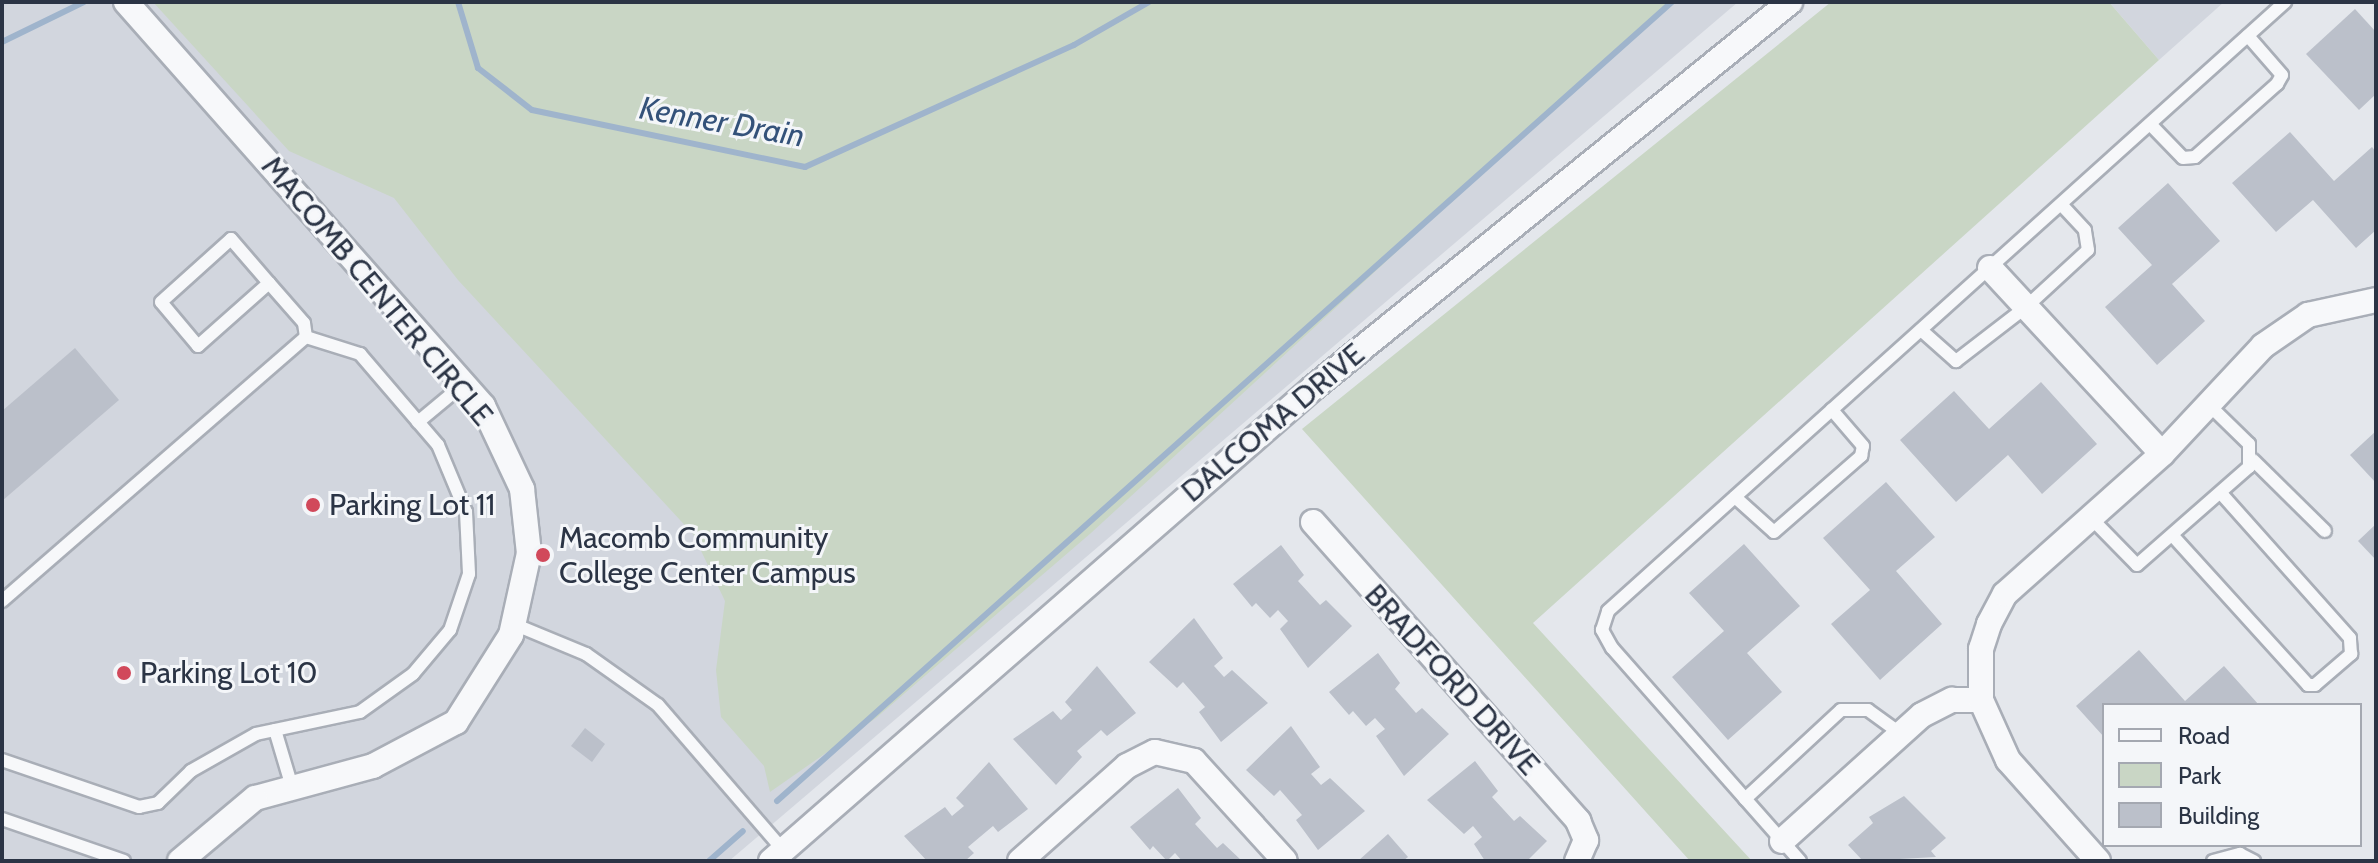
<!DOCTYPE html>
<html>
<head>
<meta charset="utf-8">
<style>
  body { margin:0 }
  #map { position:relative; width:2378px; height:863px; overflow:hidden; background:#e4e7ec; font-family:Cabin,sans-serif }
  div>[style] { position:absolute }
  .built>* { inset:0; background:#d2d6de }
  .green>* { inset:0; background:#c9d6c5 }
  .stream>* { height:6px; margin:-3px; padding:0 3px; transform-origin:3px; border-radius:3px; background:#9fb4cc }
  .building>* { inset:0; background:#bbc0ca }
  .roads { filter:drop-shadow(2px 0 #a9aeb7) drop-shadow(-2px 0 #a9aeb7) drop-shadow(0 2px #a9aeb7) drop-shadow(0 -2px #a9aeb7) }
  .service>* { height:12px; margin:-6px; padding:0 6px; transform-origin:6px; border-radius:6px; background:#f7f8fa }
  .minor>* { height:24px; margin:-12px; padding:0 12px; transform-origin:12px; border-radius:12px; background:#f7f8fa }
  .dots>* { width:22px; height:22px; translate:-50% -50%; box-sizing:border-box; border:4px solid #f4f6f9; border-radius:50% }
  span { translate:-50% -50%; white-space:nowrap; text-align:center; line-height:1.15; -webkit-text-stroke:6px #f4f6f9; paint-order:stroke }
  .street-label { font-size:30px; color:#2b3445 }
  .poi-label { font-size:30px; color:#2b3445 }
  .left { translate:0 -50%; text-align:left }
  .water-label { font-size:32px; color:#34527a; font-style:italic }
  .frame { position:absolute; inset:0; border:4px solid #2b3445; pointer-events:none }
  .legend { position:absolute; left:2102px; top:703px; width:260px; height:144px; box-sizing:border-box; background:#f4f6f9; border:2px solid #a4a8b1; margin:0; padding:10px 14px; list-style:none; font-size:24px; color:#2b3445 }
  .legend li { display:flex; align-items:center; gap:16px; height:40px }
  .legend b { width:40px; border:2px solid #a4a8b1 }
</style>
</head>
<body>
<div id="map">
  <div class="built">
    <div style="clip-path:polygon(2px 2px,1738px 2px,729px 861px,2px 861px)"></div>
    <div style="clip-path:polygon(2109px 2px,2224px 2px,2159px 60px)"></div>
  </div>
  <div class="green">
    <div style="clip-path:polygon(153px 2px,1668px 2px,1091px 533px,876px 718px,770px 792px,764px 766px,721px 717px,716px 670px,725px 601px,693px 534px,458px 280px,394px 198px,289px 151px)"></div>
    <div style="clip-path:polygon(1831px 2px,2109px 2px,2159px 60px,1533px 623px,1752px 861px,1690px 861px,1302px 429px)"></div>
  </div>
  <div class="stream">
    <div style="left:458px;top:2px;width:69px;rotate:73.1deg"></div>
    <div style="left:478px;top:68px;width:68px;rotate:37.9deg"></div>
    <div style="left:532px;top:110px;width:279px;rotate:11.8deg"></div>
    <div style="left:805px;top:167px;width:295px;rotate:-24.4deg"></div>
    <div style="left:1074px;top:45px;width:86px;rotate:-29.8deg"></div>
    <div style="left:2px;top:42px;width:91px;rotate:-26deg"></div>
    <div style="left:777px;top:801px;width:1200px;rotate:-41.76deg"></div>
    <div style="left:709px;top:861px;width:45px;rotate:-41.4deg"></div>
  </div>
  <div class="building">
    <div style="clip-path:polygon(2355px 9px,2376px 32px,2376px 94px,2359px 110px,2306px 54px)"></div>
    <div style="clip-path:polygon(2290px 132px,2334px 181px,2372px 147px,2376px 152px,2376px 230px,2356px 248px,2313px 200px,2276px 232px,2232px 183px)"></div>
    <div style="clip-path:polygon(2168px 183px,2220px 241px,2172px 284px,2205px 321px,2157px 365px,2105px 307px,2152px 265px,2118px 228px)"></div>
    <div style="clip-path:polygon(75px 348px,119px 400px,2px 501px,2px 411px)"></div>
    <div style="clip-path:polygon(2041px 382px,2097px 444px,2042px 494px,2008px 455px,1956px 502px,1900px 440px,1954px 391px,1989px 429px)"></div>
    <div style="clip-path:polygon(2376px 431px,2376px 483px,2350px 455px)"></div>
    <div style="clip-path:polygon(1886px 482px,1935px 537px,1896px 571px,1942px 624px,1880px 680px,1831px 624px,1870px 590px,1823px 538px)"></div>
    <div style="clip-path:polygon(2376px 524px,2376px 560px,2358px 541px)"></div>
    <div style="clip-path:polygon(1744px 544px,1800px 606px,1747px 653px,1782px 692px,1728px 740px,1672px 677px,1724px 631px,1689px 593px)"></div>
    <div style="clip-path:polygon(1281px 545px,1304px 575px,1298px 581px,1320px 605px,1326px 600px,1352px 626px,1308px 668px,1280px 629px,1288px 621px,1278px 610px,1270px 618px,1256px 603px,1252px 607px,1233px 584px)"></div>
    <div style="clip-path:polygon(1194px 618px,1223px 658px,1214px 666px,1224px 677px,1232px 670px,1268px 703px,1221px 742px,1199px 712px,1205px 707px,1183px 682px,1177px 688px,1149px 662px)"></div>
    <div style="clip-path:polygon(2139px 650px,2185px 701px,2224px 666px,2259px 705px,2104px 705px,2104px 737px,2076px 706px)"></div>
    <div style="clip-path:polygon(1378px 653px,1400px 683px,1395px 689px,1416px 713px,1422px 708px,1449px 734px,1404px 776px,1376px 736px,1385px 729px,1375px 718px,1366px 726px,1353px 711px,1349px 715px,1329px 692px)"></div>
    <div style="clip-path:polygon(1097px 666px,1136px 713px,1107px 736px,1101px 730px,1077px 751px,1082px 757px,1056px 785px,1013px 739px,1053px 711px,1061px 720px,1072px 710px,1065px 702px)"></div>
    <div style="clip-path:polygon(1291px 726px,1320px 767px,1311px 774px,1321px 785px,1330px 778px,1365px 811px,1318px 850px,1296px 820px,1302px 815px,1280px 790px,1274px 796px,1246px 770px)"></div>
    <div style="clip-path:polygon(585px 728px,605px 744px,592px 762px,571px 746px)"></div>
    <div style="clip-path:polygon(1475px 761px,1498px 791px,1492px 797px,1514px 821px,1520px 816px,1547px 841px,1527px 861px,1485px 861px,1474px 844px,1482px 837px,1473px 826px,1464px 834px,1427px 800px)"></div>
    <div style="clip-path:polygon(989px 762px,1028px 809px,998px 832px,993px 826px,968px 847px,974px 853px,965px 861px,927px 861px,904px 836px,945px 807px,952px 816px,964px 806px,956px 798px)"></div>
    <div style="clip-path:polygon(1178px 788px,1201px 818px,1195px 824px,1217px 848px,1223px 843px,1242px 861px,1182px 861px,1175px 853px,1167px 861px,1153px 846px,1150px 850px,1130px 827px)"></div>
    <div style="clip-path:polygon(1904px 796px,1946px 838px,1931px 851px,1936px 857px,1863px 861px,1848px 845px,1873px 823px,1869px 817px)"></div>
    <div style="clip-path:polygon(1388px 834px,1408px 857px,1403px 861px,1358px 861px)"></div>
  </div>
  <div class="roads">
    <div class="service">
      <div style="left:2150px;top:124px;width:47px;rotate:45.9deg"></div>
      <div style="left:2183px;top:158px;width:12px;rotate:-5deg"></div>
      <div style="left:2195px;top:157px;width:110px;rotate:-41.7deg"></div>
      <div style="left:2277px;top:84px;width:10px;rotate:-61deg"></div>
      <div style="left:2282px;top:75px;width:52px;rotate:-131.1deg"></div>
      <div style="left:269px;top:283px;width:95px;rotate:138.4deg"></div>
      <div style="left:198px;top:346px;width:57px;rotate:-130.1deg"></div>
      <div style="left:161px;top:302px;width:94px;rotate:-42deg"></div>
      <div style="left:231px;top:239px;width:58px;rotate:49.2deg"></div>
      <div style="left:269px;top:283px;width:53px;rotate:48.8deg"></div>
      <div style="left:304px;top:323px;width:14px;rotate:82deg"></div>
      <div style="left:1921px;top:330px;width:47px;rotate:41.5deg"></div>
      <div style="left:1956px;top:361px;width:88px;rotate:-37.6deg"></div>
      <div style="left:2026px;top:307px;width:84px;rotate:-42.6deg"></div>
      <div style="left:2088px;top:250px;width:20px;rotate:-99deg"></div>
      <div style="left:2085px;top:230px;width:35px;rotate:-133deg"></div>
      <div style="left:418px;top:422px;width:61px;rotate:-39.7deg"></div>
      <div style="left:2253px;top:460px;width:101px;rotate:44.6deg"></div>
      <div style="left:1735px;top:497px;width:52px;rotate:41.9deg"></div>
      <div style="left:1774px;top:532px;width:116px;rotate:-41.1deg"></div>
      <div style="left:1861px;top:456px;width:10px;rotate:-79deg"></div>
      <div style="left:1863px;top:446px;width:48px;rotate:-130.7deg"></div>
      <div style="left:2090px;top:517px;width:67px;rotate:45.6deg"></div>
      <div style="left:2137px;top:565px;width:149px;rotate:-41.2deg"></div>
      <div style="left:2249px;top:467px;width:23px;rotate:-90deg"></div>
      <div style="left:2249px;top:444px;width:54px;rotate:-135.7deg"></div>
      <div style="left:2173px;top:536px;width:201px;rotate:47.8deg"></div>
      <div style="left:2308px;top:685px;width:7px"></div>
      <div style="left:2315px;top:685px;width:48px;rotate:-40.7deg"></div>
      <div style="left:2351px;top:654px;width:16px;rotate:-94deg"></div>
      <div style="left:2350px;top:638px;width:194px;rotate:-131.7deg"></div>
      <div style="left:2px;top:601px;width:403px;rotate:-41deg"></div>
      <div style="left:306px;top:337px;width:57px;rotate:17.5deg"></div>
      <div style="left:360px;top:354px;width:120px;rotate:49.4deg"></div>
      <div style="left:438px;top:445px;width:73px;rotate:67.3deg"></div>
      <div style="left:466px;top:512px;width:62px;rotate:87.2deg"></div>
      <div style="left:469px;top:574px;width:59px;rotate:108.7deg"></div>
      <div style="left:450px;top:630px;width:57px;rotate:130.1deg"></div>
      <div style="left:413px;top:674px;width:65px;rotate:144.4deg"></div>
      <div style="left:360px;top:712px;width:106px;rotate:168.1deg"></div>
      <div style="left:256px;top:734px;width:75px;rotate:150.4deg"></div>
      <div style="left:191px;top:771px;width:46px;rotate:135.9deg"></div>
      <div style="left:158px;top:803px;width:19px;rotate:168deg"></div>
      <div style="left:139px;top:807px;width:145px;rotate:-161.1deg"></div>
      <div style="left:516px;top:625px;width:76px;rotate:22.5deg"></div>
      <div style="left:586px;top:654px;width:88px;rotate:35.3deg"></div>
      <div style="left:658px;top:705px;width:191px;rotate:49.2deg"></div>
      <div style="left:275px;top:730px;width:59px;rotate:73.4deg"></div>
      <div style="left:1745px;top:799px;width:131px;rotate:-42.8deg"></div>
      <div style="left:1841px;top:710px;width:27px"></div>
      <div style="left:1868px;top:710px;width:39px;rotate:36deg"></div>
      <div style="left:2px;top:819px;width:129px;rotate:19deg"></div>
      <div style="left:1800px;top:861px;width:284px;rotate:-131.4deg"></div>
      <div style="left:1612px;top:648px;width:21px;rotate:-119deg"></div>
      <div style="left:1602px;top:630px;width:20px;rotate:-72deg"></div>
      <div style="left:1608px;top:611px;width:911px;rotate:-41.97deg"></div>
      <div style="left:2213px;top:861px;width:28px;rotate:-15deg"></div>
      <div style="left:2240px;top:854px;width:16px;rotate:27deg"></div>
    </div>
    <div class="minor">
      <div style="left:126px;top:2px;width:539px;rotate:48.53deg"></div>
      <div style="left:483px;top:406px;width:92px;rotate:64.8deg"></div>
      <div style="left:522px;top:489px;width:64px;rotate:83.8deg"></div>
      <div style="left:529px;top:553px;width:84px;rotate:102.4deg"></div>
      <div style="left:511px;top:635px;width:103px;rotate:122.3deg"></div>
      <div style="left:456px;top:722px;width:94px;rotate:152.1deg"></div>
      <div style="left:373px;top:766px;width:122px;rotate:164.8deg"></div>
      <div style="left:255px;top:798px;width:98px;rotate:140deg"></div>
      <div style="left:1990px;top:268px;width:253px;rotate:47.2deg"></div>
      <div style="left:1313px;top:522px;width:400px;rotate:48.4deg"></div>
      <div style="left:1578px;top:821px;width:21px;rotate:67deg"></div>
      <div style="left:1586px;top:840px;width:23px;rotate:113deg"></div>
      <div style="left:1782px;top:841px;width:188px;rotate:-42deg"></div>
      <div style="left:1922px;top:715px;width:34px;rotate:-27deg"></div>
      <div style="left:1952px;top:700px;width:29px"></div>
      <div style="left:771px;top:861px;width:719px;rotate:-41.11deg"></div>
      <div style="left:1313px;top:388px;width:614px;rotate:-38.98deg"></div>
      <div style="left:1020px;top:861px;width:143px;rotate:-41.6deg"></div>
      <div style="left:1127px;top:766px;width:31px;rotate:-27deg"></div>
      <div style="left:1155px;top:752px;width:40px;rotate:13deg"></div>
      <div style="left:1194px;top:761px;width:135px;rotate:47.7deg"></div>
      <div style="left:2098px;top:861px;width:135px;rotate:-131.7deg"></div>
      <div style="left:2008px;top:760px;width:66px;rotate:-114.2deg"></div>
      <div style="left:1981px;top:700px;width:51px;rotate:-90deg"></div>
      <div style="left:1981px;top:649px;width:26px;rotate:-72deg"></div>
      <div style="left:1989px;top:624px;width:34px;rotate:-62deg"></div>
      <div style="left:2005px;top:594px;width:210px;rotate:-41.7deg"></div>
      <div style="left:2162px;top:454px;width:148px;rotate:-46.9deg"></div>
      <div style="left:2263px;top:346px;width:55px;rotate:-34.6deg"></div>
      <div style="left:2308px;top:315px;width:70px;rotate:-12.4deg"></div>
    </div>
  </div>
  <div class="dots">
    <div style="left:313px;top:505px;background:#d1495b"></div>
    <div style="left:543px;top:555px;background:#d1495b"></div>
    <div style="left:124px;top:673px;background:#d1495b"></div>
  </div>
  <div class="street-label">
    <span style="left:377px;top:291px;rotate:50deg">MACOMB CENTER CIRCLE</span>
    <span style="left:1273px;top:423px;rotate:-40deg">DALCOMA DRIVE</span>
    <span style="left:1452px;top:680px;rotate:48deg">BRADFORD DRIVE</span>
  </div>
  <div class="poi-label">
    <span class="left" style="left:329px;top:505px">Parking Lot 11</span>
    <span class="left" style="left:559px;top:555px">Macomb Community<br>College Center Campus</span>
    <span class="left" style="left:140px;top:673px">Parking Lot 10</span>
  </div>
  <div class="water-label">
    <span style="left:722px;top:122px;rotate:10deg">Kenner Drain</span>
  </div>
  <div class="frame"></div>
  <ul class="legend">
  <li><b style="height:10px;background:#f7f8fa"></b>Road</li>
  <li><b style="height:22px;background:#c9d6c5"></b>Park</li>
  <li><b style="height:22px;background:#bbc0ca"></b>Building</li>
  </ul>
</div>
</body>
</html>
